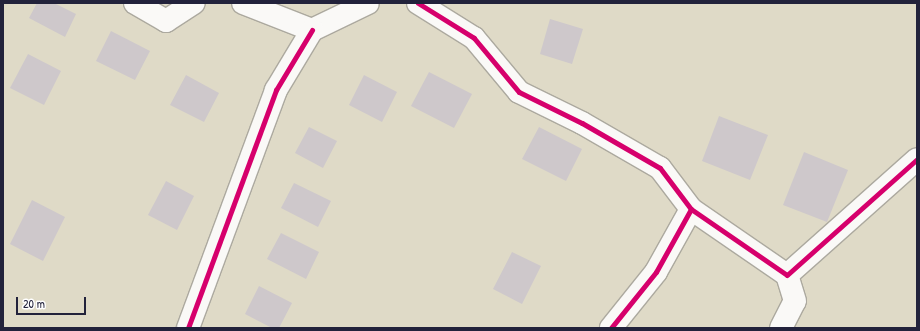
<!DOCTYPE html>
<html>
<head>
<meta charset="utf-8">
<style>
  body { margin:0 }
  #map { position:relative; width:920px; height:331px; overflow:hidden; background:#dfdac7; font-family:"Patrick Hand",sans-serif }
  div>[style] { position:absolute }
  .building>* { inset:0; background:#cec8cb }
  .roads { filter:drop-shadow(1px 0 #aca99f) drop-shadow(-1px 0 #aca99f) drop-shadow(0 1px #aca99f) drop-shadow(0 -1px #aca99f) }
  .minor>* { height:22px; margin:-11px; padding:0 11px; transform-origin:11px; border-radius:11px; background:#faf9f7 }
  .cycleway>* { height:5px; margin:-2.5px; padding:0 2.5px; transform-origin:2.5px; border-radius:2.5px; background:#d6006c }
  span { translate:-50% -50%; white-space:nowrap; text-align:center; line-height:1.15; -webkit-text-stroke:3px #fff; paint-order:stroke }
  .frame { position:absolute; inset:0; border:4px solid #22223b; pointer-events:none }
  .scale { position:absolute; left:16px; top:297px; width:70px; height:18px; box-sizing:border-box; border:2px solid #22223b; border-top:0; padding-left:5px; font-size:12px; line-height:14px; white-space:nowrap; color:#22223b; -webkit-text-stroke:3px #fff; paint-order:stroke }
</style>
</head>
<body>
<div id="map">
  <div class="building">
    <div style="clip-path:polygon(37px 3px,54px 3px,76px 14px,65px 37px,29px 18px)"></div>
    <div style="clip-path:polygon(550px 19px,583px 29px,572px 64px,540px 54px)"></div>
    <div style="clip-path:polygon(111px 31px,150px 51px,135px 80px,96px 61px)"></div>
    <div style="clip-path:polygon(28px 54px,61px 71px,44px 105px,10px 88px)"></div>
    <div style="clip-path:polygon(429px 72px,472px 94px,454px 128px,411px 106px)"></div>
    <div style="clip-path:polygon(186px 75px,219px 93px,204px 122px,170px 105px)"></div>
    <div style="clip-path:polygon(364px 75px,397px 92px,382px 122px,349px 105px)"></div>
    <div style="clip-path:polygon(719px 116px,768px 135px,750px 180px,702px 161px)"></div>
    <div style="clip-path:polygon(309px 127px,337px 141px,323px 168px,295px 153px)"></div>
    <div style="clip-path:polygon(539px 127px,582px 149px,566px 181px,522px 159px)"></div>
    <div style="clip-path:polygon(804px 152px,848px 170px,827px 222px,783px 205px)"></div>
    <div style="clip-path:polygon(166px 181px,194px 196px,177px 230px,148px 215px)"></div>
    <div style="clip-path:polygon(294px 183px,331px 201px,318px 227px,281px 208px)"></div>
    <div style="clip-path:polygon(32px 200px,65px 217px,43px 261px,10px 244px)"></div>
    <div style="clip-path:polygon(281px 233px,319px 252px,306px 279px,267px 259px)"></div>
    <div style="clip-path:polygon(512px 252px,541px 266px,522px 304px,493px 289px)"></div>
    <div style="clip-path:polygon(259px 286px,292px 303px,279px 328px,272px 328px,245px 314px)"></div>
  </div>
  <div class="roads">
    <div class="minor">
      <div style="left:135px;top:3px;width:36px;rotate:30deg"></div>
      <div style="left:166px;top:21px;width:33px;rotate:-33deg"></div>
      <div style="left:243px;top:3px;width:74px;rotate:21.4deg"></div>
      <div style="left:312px;top:30px;width:62px;rotate:-25.7deg"></div>
      <div style="left:418px;top:3px;width:66px;rotate:32deg"></div>
      <div style="left:474px;top:38px;width:70px;rotate:50.2deg"></div>
      <div style="left:519px;top:92px;width:70px;rotate:26.2deg"></div>
      <div style="left:582px;top:123px;width:90px;rotate:30deg"></div>
      <div style="left:660px;top:168px;width:51px;rotate:52.9deg"></div>
      <div style="left:691px;top:209px;width:72px;rotate:119.1deg"></div>
      <div style="left:656px;top:272px;width:72px;rotate:128.8deg"></div>
      <div style="left:691px;top:209px;width:116px;rotate:34.5deg"></div>
      <div style="left:787px;top:275px;width:174px;rotate:-41.7deg"></div>
      <div style="left:188px;top:328px;width:254px;rotate:-69.7deg"></div>
      <div style="left:276px;top:90px;width:70px;rotate:-59deg"></div>
      <div style="left:781px;top:328px;width:30px;rotate:-63deg"></div>
      <div style="left:795px;top:301px;width:27px;rotate:-107deg"></div>
    </div>
  </div>
  <div class="cycleway">
    <div style="left:418px;top:3px;width:66px;rotate:32deg"></div>
    <div style="left:474px;top:38px;width:70px;rotate:50.2deg"></div>
    <div style="left:519px;top:92px;width:70px;rotate:26.2deg"></div>
    <div style="left:582px;top:123px;width:90px;rotate:30deg"></div>
    <div style="left:660px;top:168px;width:51px;rotate:52.9deg"></div>
    <div style="left:691px;top:209px;width:72px;rotate:119.1deg"></div>
    <div style="left:656px;top:272px;width:72px;rotate:128.8deg"></div>
    <div style="left:691px;top:209px;width:116px;rotate:34.5deg"></div>
    <div style="left:787px;top:275px;width:174px;rotate:-41.7deg"></div>
    <div style="left:188px;top:328px;width:254px;rotate:-69.7deg"></div>
    <div style="left:276px;top:90px;width:70px;rotate:-59deg"></div>
  </div>
  <div class="frame"></div>
  <div class="scale">20 m</div>
</div>
</body>
</html>
